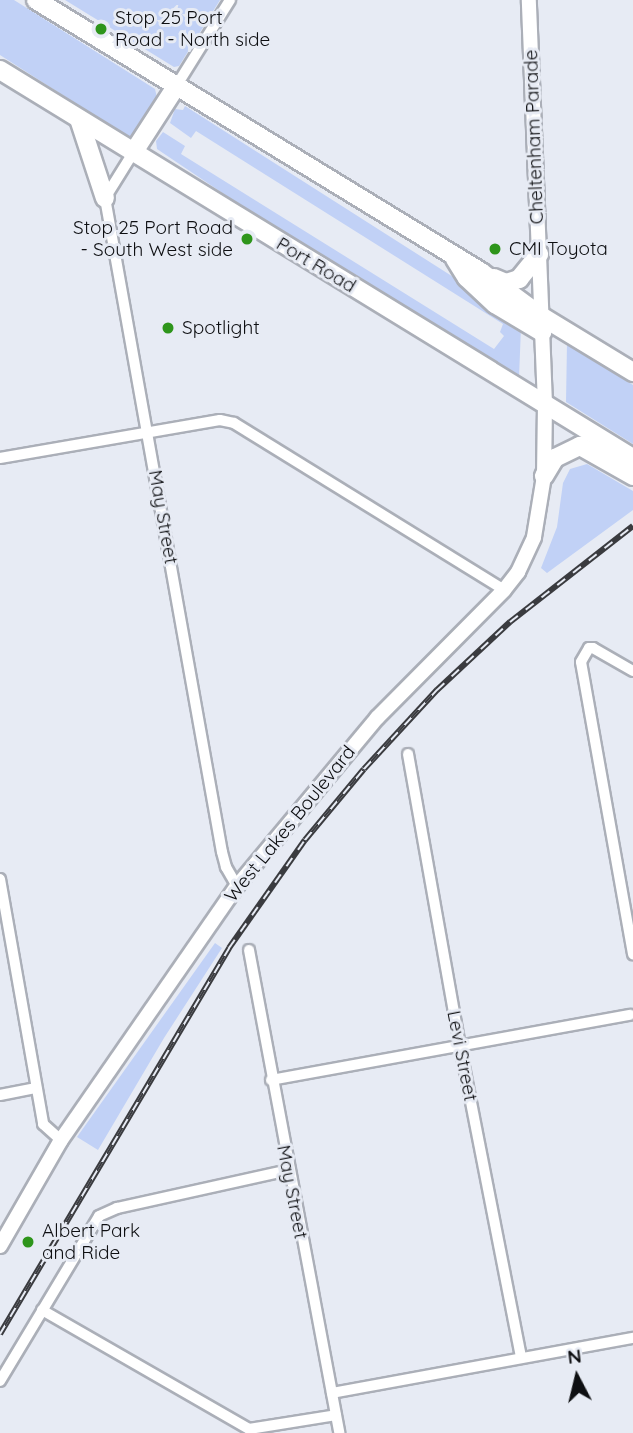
<!DOCTYPE html>
<html>
<head>
<meta charset="utf-8">
<style>
  body { margin:0 }
  #map { position:relative; width:633px; height:1433px; overflow:hidden; background:#e7ebf4; font-family:Quicksand,sans-serif }
  div>[style] { position:absolute }
  .green>* { inset:0; background:#c1d1f6 }
  .roads { filter:drop-shadow(2px 0 #abafb8) drop-shadow(-2px 0 #abafb8) drop-shadow(0 2px #abafb8) drop-shadow(0 -2px #abafb8) }
  .minor>* { height:10px; margin:-5px; padding:0 5px; transform-origin:5px; border-radius:5px; background:#fff }
  .secondary>* { height:14px; margin:-7px; padding:0 7px; transform-origin:7px; border-radius:7px; background:#fff }
  .trunk>* { height:18px; margin:-9px; padding:0 9px; transform-origin:9px; border-radius:9px; background:#fff }
  .rail>* { height:6px; margin-top:-3px; transform-origin:0; background:repeating-linear-gradient(90deg,#e7ebf4 0 10px,#3a3b3f 0 20px); box-sizing:border-box; border-block:2px solid #3a3b3f }
  .dots>* { width:19px; height:19px; translate:-50% -50%; box-sizing:border-box; border:4px solid #e7ebf4; border-radius:50% }
  span { translate:-50% -50%; white-space:nowrap; text-align:center; line-height:1.15; -webkit-text-stroke:6px #e7ebf4; paint-order:stroke }
  .poi-label { font-size:19px; color:#0e0f12 }
  .left { translate:0 -50%; text-align:left }
  .right { translate:-100% -50%; text-align:right }
  .street-label { font-size:19px; color:#0e0f12 }
  .north { position:absolute; left:542px; top:1342px; width:70px; height:70px; -webkit-text-stroke:5px #e7ebf4; paint-order:stroke; rotate:353deg; font-size:19px; font-weight:700; line-height:28px; text-align:center; color:#0e0f12 }
  .north::after { content:''; display:block; margin:auto; width:24px; height:32px; background:#0e0f12; clip-path:polygon(50% 0,100% 100%,50% 72%,0 100%) }
</style>
</head>
<body>
<div id="map">
  <div class="green">
    <div style="clip-path:polygon(0 0,14px 0,155px 89px,158px 102px,134px 137px,128px 137px,0 55px)"></div>
    <div style="clip-path:polygon(65px 0,220px 0,179px 66px,174px 67px)"></div>
    <div style="clip-path:polygon(185px 106px,469px 287px,521px 327px,519px 378px,334px 268px,157px 149px,156px 141px,163px 132px,185px 146px,181px 154px,494px 349px,504px 336px,500px 332px,503px 324px,196px 131px,191px 138px,170px 123px,175px 109px,183px 110px)"></div>
    <div style="clip-path:polygon(567px 343px,633px 385px,633px 444px,566px 402px)"></div>
    <div style="clip-path:polygon(587px 464px,633px 491px,633px 510px,547px 573px,541px 568px,557px 527px,563px 483px,570px 469px)"></div>
    <div style="clip-path:polygon(215px 943px,222px 948px,164px 1038px,98px 1150px,77px 1137px)"></div>
  </div>
  <div class="roads">
    <div class="minor">
      <div style="left:175px;top:88px;width:104px;rotate:-58deg"></div>
      <div style="left:133px;top:153px;width:53px;rotate:121.9deg"></div>
      <div style="left:105px;top:198px;width:664px;rotate:79.86deg"></div>
      <div style="left:222px;top:852px;width:16px;rotate:75deg"></div>
      <div style="left:226px;top:867px;width:22px;rotate:60deg"></div>
      <div style="left:0;top:458px;width:223px;rotate:-9.8deg"></div>
      <div style="left:220px;top:420px;width:14px;rotate:12deg"></div>
      <div style="left:234px;top:423px;width:317px;rotate:31.7deg"></div>
      <div style="left:633px;top:671px;width:46px;rotate:-150.1deg"></div>
      <div style="left:593px;top:648px;width:4px;rotate:180deg"></div>
      <div style="left:589px;top:648px;width:16px;rotate:120deg"></div>
      <div style="left:581px;top:662px;width:297px;rotate:79.9deg"></div>
      <div style="left:408px;top:754px;width:297px;rotate:79.9deg"></div>
      <div style="left:460px;top:1046px;width:317px;rotate:78.9deg"></div>
      <div style="left:0;top:879px;width:249px;rotate:80deg"></div>
      <div style="left:43px;top:1124px;width:24px;rotate:42deg"></div>
      <div style="left:249px;top:950px;width:491px;rotate:79.4deg"></div>
      <div style="left:271px;top:1080px;width:365px;rotate:-10.3deg"></div>
      <div style="left:0;top:1095px;width:37px;rotate:-11deg"></div>
      <div style="left:42px;top:1310px;width:239px;rotate:29.9deg"></div>
      <div style="left:249px;top:1429px;width:88px;rotate:-9.1deg"></div>
      <div style="left:0;top:1381px;width:192px;rotate:-59deg"></div>
      <div style="left:99px;top:1216px;width:20px;rotate:-24deg"></div>
      <div style="left:117px;top:1208px;width:175px;rotate:-12.5deg"></div>
      <div style="left:332px;top:1393px;width:306px;rotate:-10.4deg"></div>
    </div>
    <div class="secondary">
      <div style="left:0;top:1246px;width:122px;rotate:-60.1deg"></div>
      <div style="left:61px;top:1140px;width:309px;rotate:-55.3deg"></div>
      <div style="left:237px;top:886px;width:219px;rotate:-50.2deg"></div>
      <div style="left:377px;top:718px;width:180px;rotate:-45.2deg"></div>
      <div style="left:504px;top:590px;width:23px;rotate:-52deg"></div>
      <div style="left:518px;top:572px;width:38px;rotate:-65deg"></div>
      <div style="left:534px;top:537px;width:62px;rotate:-80.7deg"></div>
      <div style="left:544px;top:476px;width:72px;rotate:-89.2deg"></div>
      <div style="left:545px;top:404px;width:404px;rotate:-92.3deg"></div>
    </div>
    <div class="trunk">
      <div style="left:36px;top:0;width:522px;rotate:31.43deg"></div>
      <div style="left:481px;top:272px;width:74px;rotate:36.3deg"></div>
      <div style="left:541px;top:316px;width:108px;rotate:31.3deg"></div>
      <div style="left:0;top:70px;width:742px;rotate:31.51deg"></div>
      <div style="left:79px;top:119px;width:83px;rotate:71.8deg"></div>
      <div style="left:133px;top:153px;width:77px;rotate:-57.1deg"></div>
      <div style="left:455px;top:259px;width:22px;rotate:58deg"></div>
      <div style="left:467px;top:278px;width:38px;rotate:43deg"></div>
      <div style="left:495px;top:304px;width:55px;rotate:30.8deg"></div>
      <div style="left:494px;top:278px;width:13px;rotate:23deg"></div>
      <div style="left:506px;top:283px;width:14px;rotate:-17deg"></div>
      <div style="left:519px;top:279px;width:32px;rotate:-51deg"></div>
      <div style="left:544px;top:476px;width:21px;rotate:-59deg"></div>
      <div style="left:555px;top:458px;width:28px;rotate:-26deg"></div>
      <div style="left:580px;top:446px;width:61px;rotate:29.5deg"></div>
    </div>
  </div>
  <div class="rail">
    <div style="left:0;top:1334px;width:449px;rotate:-59.3deg"></div>
    <div style="left:229px;top:948px;width:132px;rotate:-54.9deg"></div>
    <div style="left:305px;top:840px;width:92px;rotate:-50.3deg"></div>
    <div style="left:364px;top:769px;width:108px;rotate:-47.3deg"></div>
    <div style="left:437px;top:690px;width:100px;rotate:-43deg"></div>
    <div style="left:510px;top:622px;width:156px;rotate:-38deg"></div>
  </div>
  <div class="dots">
    <div style="left:101px;top:29px;background:#2e951b"></div>
    <div style="left:247px;top:239px;background:#2e951b"></div>
    <div style="left:495px;top:249px;background:#2e951b"></div>
    <div style="left:168px;top:328px;background:#2e951b"></div>
    <div style="left:28px;top:1242px;background:#2e951b"></div>
  </div>
  <div class="poi-label">
    <span class="left" style="left:115px;top:29px">Stop 25 Port<br>Road - North side</span>
    <span class="right" style="left:233px;top:239px">Stop 25 Port Road<br>- South West side</span>
    <span class="left" style="left:509px;top:249px">CMI Toyota</span>
    <span class="left" style="left:182px;top:328px">Spotlight</span>
    <span class="left" style="left:42px;top:1242px">Albert Park<br>and Ride</span>
  </div>
  <div class="street-label">
    <span style="left:534px;top:137px;rotate:-92deg">Cheltenham Parade</span>
    <span style="left:316px;top:265px;rotate:31deg">Port Road</span>
    <span style="left:163px;top:517px;rotate:80deg">May Street</span>
    <span style="left:290px;top:824px;rotate:-51deg">West Lakes Boulevard</span>
    <span style="left:462px;top:1056px;rotate:79deg">Levi Street</span>
    <span style="left:292px;top:1192px;rotate:79deg">May Street</span>
  </div>
  <div class="north">N</div>
</div>
</body>
</html>
